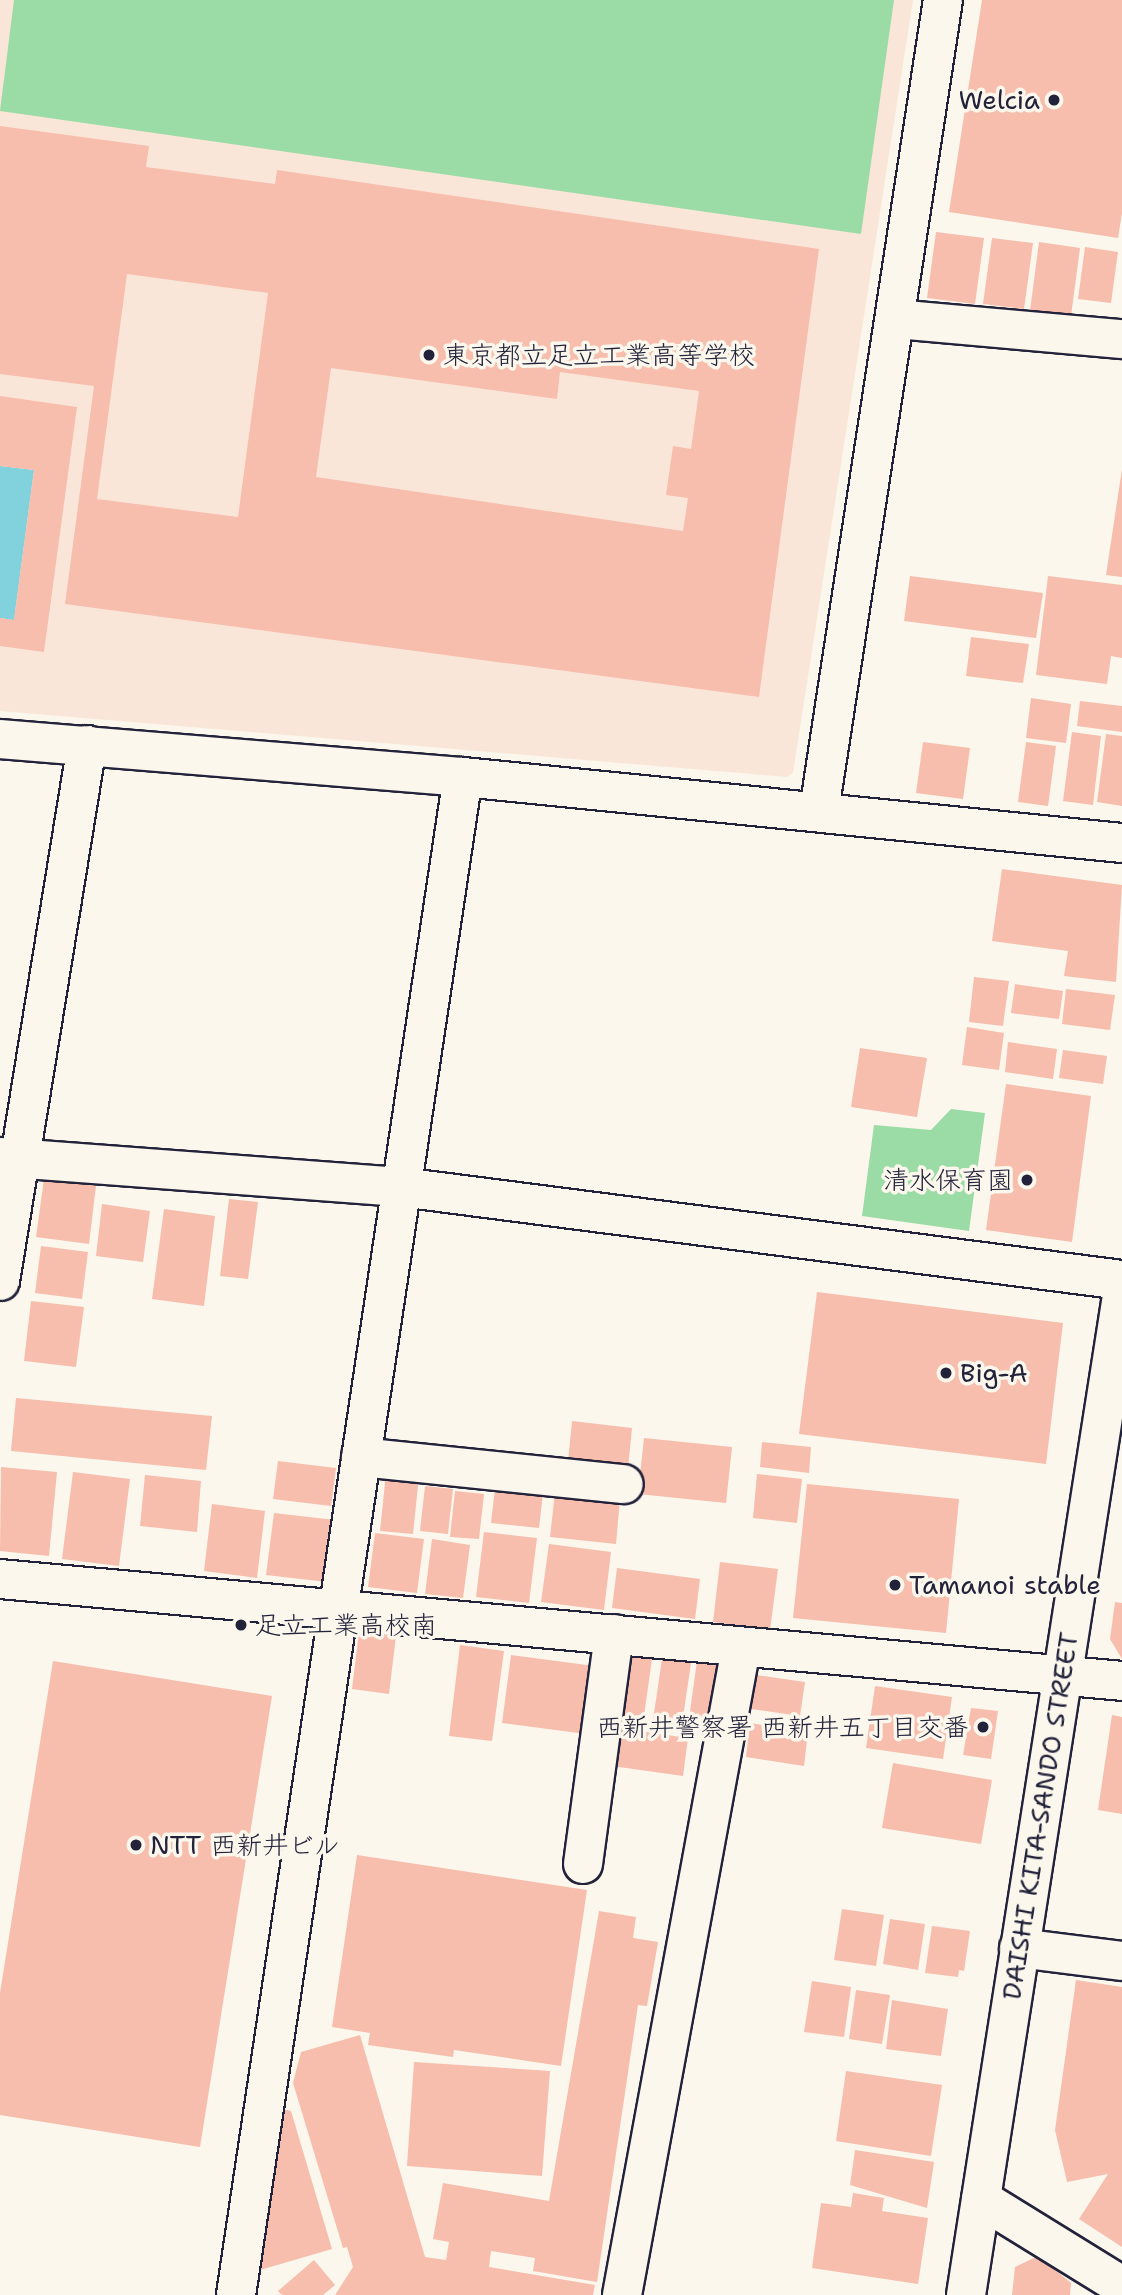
<!DOCTYPE html>
<html>
<head>
<meta charset="utf-8">
<style>
  body { margin:0 }
  #map { position:relative; width:1122px; height:2295px; overflow:hidden; background:#fbf7ec; font-family:"Shantell Sans","Klee One",sans-serif }
  div>[style] { position:absolute }
  .built>* { inset:0; background:#fae6d9 }
  .green>* { inset:0; background:#9bdba5 }
  .water>* { inset:0; background:#82d2dd }
  .building>* { inset:0; background:#f7bdad }
  .roads { filter:drop-shadow(2px 0 #22223b) drop-shadow(-2px 0 #22223b) drop-shadow(0 2px #22223b) drop-shadow(0 -2px #22223b) }
  .minor>* { height:38px; margin:-19px; padding:0 19px; transform-origin:19px; border-radius:19px; background:#fbf7ec }
  .dots>* { width:19px; height:19px; translate:-50% -50%; box-sizing:border-box; border:4px solid #fbf7ec; border-radius:50% }
  span { translate:-50% -50%; white-space:nowrap; text-align:center; line-height:1.15; -webkit-text-stroke:7px #fbf7ec; paint-order:stroke }
  .poi-label { font-size:26px; color:#22223b }
  .right { translate:-100% -50%; text-align:right }
  .left { translate:0 -50%; text-align:left }
  .street-label { font-size:26px; color:#22223b }
</style>
</head>
<body>
<div id="map">
  <div class="built">
    <div style="clip-path:polygon(0 0,913px 0,793px 773px,787px 777px,0 711px)"></div>
  </div>
  <div class="green">
    <div style="clip-path:polygon(14px 0,894px 0,861px 234px,0 111px)"></div>
    <div style="clip-path:polygon(951px 1109px,985px 1113px,969px 1231px,862px 1216px,874px 1125px,931px 1130px)"></div>
  </div>
  <div class="water">
    <div style="clip-path:polygon(0 466px,34px 470px,14px 620px,0 618px)"></div>
  </div>
  <div class="building">
    <div style="clip-path:polygon(982px 0,1122px 0,1122px 213px,1118px 238px,949px 212px)"></div>
    <div style="clip-path:polygon(evenodd,0 126px,149px 146px,146px 167px,275px 184px,277px 170px,819px 249px,759px 697px,65px 604px,94px 386px,0 374px,0 126px,127px 274px,268px 293px,238px 517px,97px 499px,127px 274px,0 126px,331px 368px,557px 399px,560px 372px,699px 391px,691px 449px,673px 446px,666px 495px,688px 498px,683px 531px,316px 477px,331px 368px)"></div>
    <div style="clip-path:polygon(936px 232px,984px 238px,975px 304px,927px 298px)"></div>
    <div style="clip-path:polygon(992px 238px,1033px 243px,1024px 309px,983px 304px)"></div>
    <div style="clip-path:polygon(1039px 242px,1080px 248px,1071px 316px,1030px 311px)"></div>
    <div style="clip-path:polygon(1085px 247px,1118px 252px,1111px 303px,1078px 299px)"></div>
    <div style="clip-path:polygon(0 396px,77px 407px,44px 652px,0 646px,0 618px,14px 620px,34px 470px,0 466px)"></div>
    <div style="clip-path:polygon(1122px 469px,1122px 577px,1106px 575px)"></div>
    <div style="clip-path:polygon(910px 576px,1043px 593px,1036px 638px,904px 621px)"></div>
    <div style="clip-path:polygon(1048px 576px,1122px 585px,1122px 658px,1111px 656px,1107px 684px,1036px 675px)"></div>
    <div style="clip-path:polygon(971px 637px,1029px 644px,1023px 683px,966px 676px)"></div>
    <div style="clip-path:polygon(1031px 698px,1071px 704px,1066px 743px,1026px 738px)"></div>
    <div style="clip-path:polygon(1080px 701px,1122px 706px,1122px 732px,1077px 726px)"></div>
    <div style="clip-path:polygon(1072px 732px,1101px 736px,1093px 805px,1063px 801px)"></div>
    <div style="clip-path:polygon(1106px 734px,1122px 736px,1122px 806px,1097px 802px)"></div>
    <div style="clip-path:polygon(923px 742px,970px 748px,963px 799px,916px 793px)"></div>
    <div style="clip-path:polygon(1026px 742px,1056px 746px,1048px 806px,1018px 802px)"></div>
    <div style="clip-path:polygon(1002px 869px,1122px 885px,1116px 982px,1064px 976px,1068px 951px,992px 941px)"></div>
    <div style="clip-path:polygon(974px 977px,1009px 981px,1003px 1026px,969px 1022px)"></div>
    <div style="clip-path:polygon(1015px 984px,1063px 991px,1059px 1019px,1011px 1013px)"></div>
    <div style="clip-path:polygon(1066px 989px,1115px 995px,1110px 1030px,1062px 1024px)"></div>
    <div style="clip-path:polygon(967px 1027px,1004px 1033px,999px 1070px,962px 1065px)"></div>
    <div style="clip-path:polygon(1008px 1042px,1057px 1049px,1053px 1079px,1005px 1072px)"></div>
    <div style="clip-path:polygon(860px 1048px,927px 1058px,917px 1117px,851px 1107px)"></div>
    <div style="clip-path:polygon(1063px 1050px,1107px 1056px,1103px 1084px,1059px 1078px)"></div>
    <div style="clip-path:polygon(1006px 1084px,1091px 1096px,1072px 1242px,986px 1230px)"></div>
    <div style="clip-path:polygon(44px 1179px,96px 1186px,89px 1244px,36px 1237px)"></div>
    <div style="clip-path:polygon(229px 1199px,258px 1202px,248px 1279px,220px 1276px)"></div>
    <div style="clip-path:polygon(102px 1204px,150px 1211px,143px 1262px,96px 1256px)"></div>
    <div style="clip-path:polygon(164px 1209px,215px 1216px,204px 1306px,152px 1299px)"></div>
    <div style="clip-path:polygon(41px 1246px,88px 1252px,82px 1299px,35px 1293px)"></div>
    <div style="clip-path:polygon(817px 1292px,1063px 1323px,1046px 1464px,799px 1434px)"></div>
    <div style="clip-path:polygon(31px 1301px,84px 1307px,76px 1367px,24px 1361px)"></div>
    <div style="clip-path:polygon(16px 1398px,212px 1416px,206px 1470px,11px 1451px)"></div>
    <div style="clip-path:polygon(572px 1421px,632px 1428px,628px 1468px,568px 1462px)"></div>
    <div style="clip-path:polygon(644px 1438px,732px 1447px,726px 1503px,638px 1494px)"></div>
    <div style="clip-path:polygon(762px 1442px,811px 1447px,809px 1473px,760px 1467px)"></div>
    <div style="clip-path:polygon(278px 1461px,336px 1468px,331px 1506px,273px 1499px)"></div>
    <div style="clip-path:polygon(1px 1467px,57px 1472px,49px 1556px,0 1551px)"></div>
    <div style="clip-path:polygon(73px 1472px,130px 1479px,119px 1566px,62px 1559px)"></div>
    <div style="clip-path:polygon(386px 1473px,419px 1476px,413px 1534px,380px 1531px)"></div>
    <div style="clip-path:polygon(757px 1474px,802px 1479px,797px 1523px,753px 1518px)"></div>
    <div style="clip-path:polygon(145px 1475px,201px 1481px,197px 1532px,140px 1526px)"></div>
    <div style="clip-path:polygon(807px 1484px,959px 1499px,946px 1633px,793px 1618px)"></div>
    <div style="clip-path:polygon(425px 1486px,453px 1489px,448px 1534px,420px 1531px)"></div>
    <div style="clip-path:polygon(495px 1488px,543px 1493px,539px 1528px,491px 1523px)"></div>
    <div style="clip-path:polygon(455px 1491px,484px 1494px,479px 1539px,450px 1537px)"></div>
    <div style="clip-path:polygon(555px 1492px,620px 1499px,616px 1544px,550px 1537px)"></div>
    <div style="clip-path:polygon(212px 1504px,265px 1511px,257px 1578px,204px 1571px)"></div>
    <div style="clip-path:polygon(274px 1513px,335px 1520px,327px 1582px,266px 1575px)"></div>
    <div style="clip-path:polygon(484px 1532px,537px 1538px,529px 1603px,476px 1597px)"></div>
    <div style="clip-path:polygon(375px 1533px,424px 1539px,417px 1593px,368px 1587px)"></div>
    <div style="clip-path:polygon(432px 1539px,470px 1545px,463px 1598px,425px 1594px)"></div>
    <div style="clip-path:polygon(549px 1544px,611px 1552px,604px 1610px,541px 1602px)"></div>
    <div style="clip-path:polygon(720px 1562px,778px 1569px,770px 1630px,713px 1622px)"></div>
    <div style="clip-path:polygon(617px 1568px,700px 1579px,695px 1619px,612px 1608px)"></div>
    <div style="clip-path:polygon(1115px 1602px,1122px 1603px,1122px 1659px,1110px 1639px)"></div>
    <div style="clip-path:polygon(359px 1632px,396px 1636px,389px 1694px,352px 1689px)"></div>
    <div style="clip-path:polygon(460px 1645px,504px 1651px,492px 1741px,449px 1736px)"></div>
    <div style="clip-path:polygon(511px 1655px,594px 1666px,586px 1734px,502px 1723px)"></div>
    <div style="clip-path:polygon(628px 1656px,652px 1659px,643px 1723px,619px 1719px)"></div>
    <div style="clip-path:polygon(662px 1659px,691px 1663px,682px 1724px,653px 1720px)"></div>
    <div style="clip-path:polygon(53px 1661px,272px 1696px,200px 2147px,0 2115px,0 1993px)"></div>
    <div style="clip-path:polygon(697px 1661px,718px 1664px,709px 1729px,688px 1726px)"></div>
    <div style="clip-path:polygon(756px 1675px,805px 1682px,800px 1716px,751px 1709px)"></div>
    <div style="clip-path:polygon(875px 1686px,952px 1697px,943px 1759px,866px 1748px)"></div>
    <div style="clip-path:polygon(971px 1708px,998px 1711px,991px 1759px,963px 1755px)"></div>
    <div style="clip-path:polygon(1112px 1715px,1122px 1717px,1122px 1814px,1098px 1810px)"></div>
    <div style="clip-path:polygon(750px 1723px,808px 1732px,804px 1766px,746px 1757px)"></div>
    <div style="clip-path:polygon(618px 1728px,688px 1738px,683px 1776px,612px 1766px)"></div>
    <div style="clip-path:polygon(893px 1763px,992px 1780px,981px 1844px,882px 1828px)"></div>
    <div style="clip-path:polygon(357px 1855px,587px 1890px,561px 2066px,454px 2050px,453px 2057px,368px 2045px,370px 2033px,332px 2027px)"></div>
    <div style="clip-path:polygon(842px 1909px,884px 1915px,876px 1966px,834px 1960px)"></div>
    <div style="clip-path:polygon(599px 1911px,636px 1917px,633px 1938px,658px 1942px,647px 2006px,638px 2005px,597px 2282px,533px 2271px,535px 2258px,491px 2251px,489px 2267px,595px 2285px,593px 2295px,335px 2295px,353px 2267px,347px 2247px,343px 2248px,293px 2083px,301px 2052px,360px 2035px,425px 2257px,446px 2260px,449px 2242px,433px 2239px,443px 2183px,549px 2201px)"></div>
    <div style="clip-path:polygon(890px 1919px,925px 1924px,918px 1970px,883px 1964px)"></div>
    <div style="clip-path:polygon(932px 1926px,970px 1931px,964px 1971px,959px 1970px,958px 1977px,925px 1973px)"></div>
    <div style="clip-path:polygon(1076px 1980px,1122px 1987px,1122px 2247px,1079px 2219px,1108px 2174px,1067px 2182px,1055px 2130px)"></div>
    <div style="clip-path:polygon(812px 1981px,851px 1987px,844px 2037px,804px 2032px)"></div>
    <div style="clip-path:polygon(856px 1990px,890px 1995px,882px 2044px,849px 2039px)"></div>
    <div style="clip-path:polygon(892px 2000px,948px 2009px,941px 2056px,886px 2049px)"></div>
    <div style="clip-path:polygon(414px 2062px,550px 2071px,542px 2176px,407px 2166px)"></div>
    <div style="clip-path:polygon(846px 2071px,942px 2085px,931px 2156px,836px 2141px)"></div>
    <div style="clip-path:polygon(283px 2109px,291px 2111px,332px 2249px,260px 2270px,258px 2261px)"></div>
    <div style="clip-path:polygon(855px 2150px,934px 2162px,927px 2208px,850px 2185px)"></div>
    <div style="clip-path:polygon(853px 2193px,884px 2198px,882px 2211px,928px 2218px,918px 2284px,812px 2268px,821px 2203px,851px 2207px)"></div>
    <div style="clip-path:polygon(1038px 2256px,1071px 2283px,1070px 2295px,1012px 2295px,1015px 2267px)"></div>
    <div style="clip-path:polygon(314px 2260px,335px 2285px,323px 2295px,282px 2295px,278px 2291px)"></div>
  </div>
  <div class="roads">
    <div class="minor">
      <div style="left:896px;top:319px;width:227px;rotate:5.1deg"></div>
      <div style="left:0;top:739px;width:465px;rotate:4.7deg"></div>
      <div style="left:463px;top:777px;width:662px;rotate:5.72deg"></div>
      <div style="left:819px;top:811px;width:820px;rotate:-81.31deg"></div>
      <div style="left:0;top:1157px;width:402px;rotate:4.3deg"></div>
      <div style="left:401px;top:1187px;width:727px;rotate:7.35deg"></div>
      <div style="left:0;top:1281px;width:543px;rotate:-80.78deg"></div>
      <div style="left:361px;top:1457px;width:264px;rotate:5.9deg"></div>
      <div style="left:0;top:1579px;width:1127px;rotate:5.19deg"></div>
      <div style="left:583px;top:1864px;width:232px;rotate:-82.3deg"></div>
      <div style="left:1019px;top:1948px;width:104px;rotate:7.2deg"></div>
      <div style="left:981px;top:2199px;width:166px;rotate:31.7deg"></div>
      <div style="left:236px;top:2295px;width:1535px;rotate:-81.5deg"></div>
      <div style="left:622px;top:2295px;width:658px;rotate:-79.58deg"></div>
      <div style="left:966px;top:2295px;width:1012px;rotate:-81.13deg"></div>
    </div>
  </div>
  <div class="dots">
    <div style="left:1054px;top:100px;background:#22223b"></div>
    <div style="left:429px;top:355px;background:#22223b"></div>
    <div style="left:1027px;top:1180px;background:#22223b"></div>
    <div style="left:946px;top:1373px;background:#22223b"></div>
    <div style="left:895px;top:1585px;background:#22223b"></div>
    <div style="left:241px;top:1625px;background:#22223b"></div>
    <div style="left:983px;top:1727px;background:#22223b"></div>
    <div style="left:136px;top:1845px;background:#22223b"></div>
  </div>
  <div class="poi-label">
    <span class="right" style="left:1040px;top:100px">Welcia</span>
    <span class="left" style="left:443px;top:355px">東京都立足立工業高等学校</span>
    <span class="right" style="left:1013px;top:1180px">清水保育園</span>
    <span class="left" style="left:960px;top:1373px">Big-A</span>
    <span class="left" style="left:909px;top:1585px">Tamanoi stable</span>
    <span class="left" style="left:255px;top:1625px">足立工業高校南</span>
    <span class="right" style="left:969px;top:1727px">西新井警察署 西新井五丁目交番</span>
    <span class="left" style="left:150px;top:1845px">NTT 西新井ビル</span>
  </div>
  <div class="street-label">
    <span style="left:1040px;top:1816px;rotate:-81deg">DAISHI KITA-SANDO STREET</span>
  </div>
</div>
</body>
</html>
